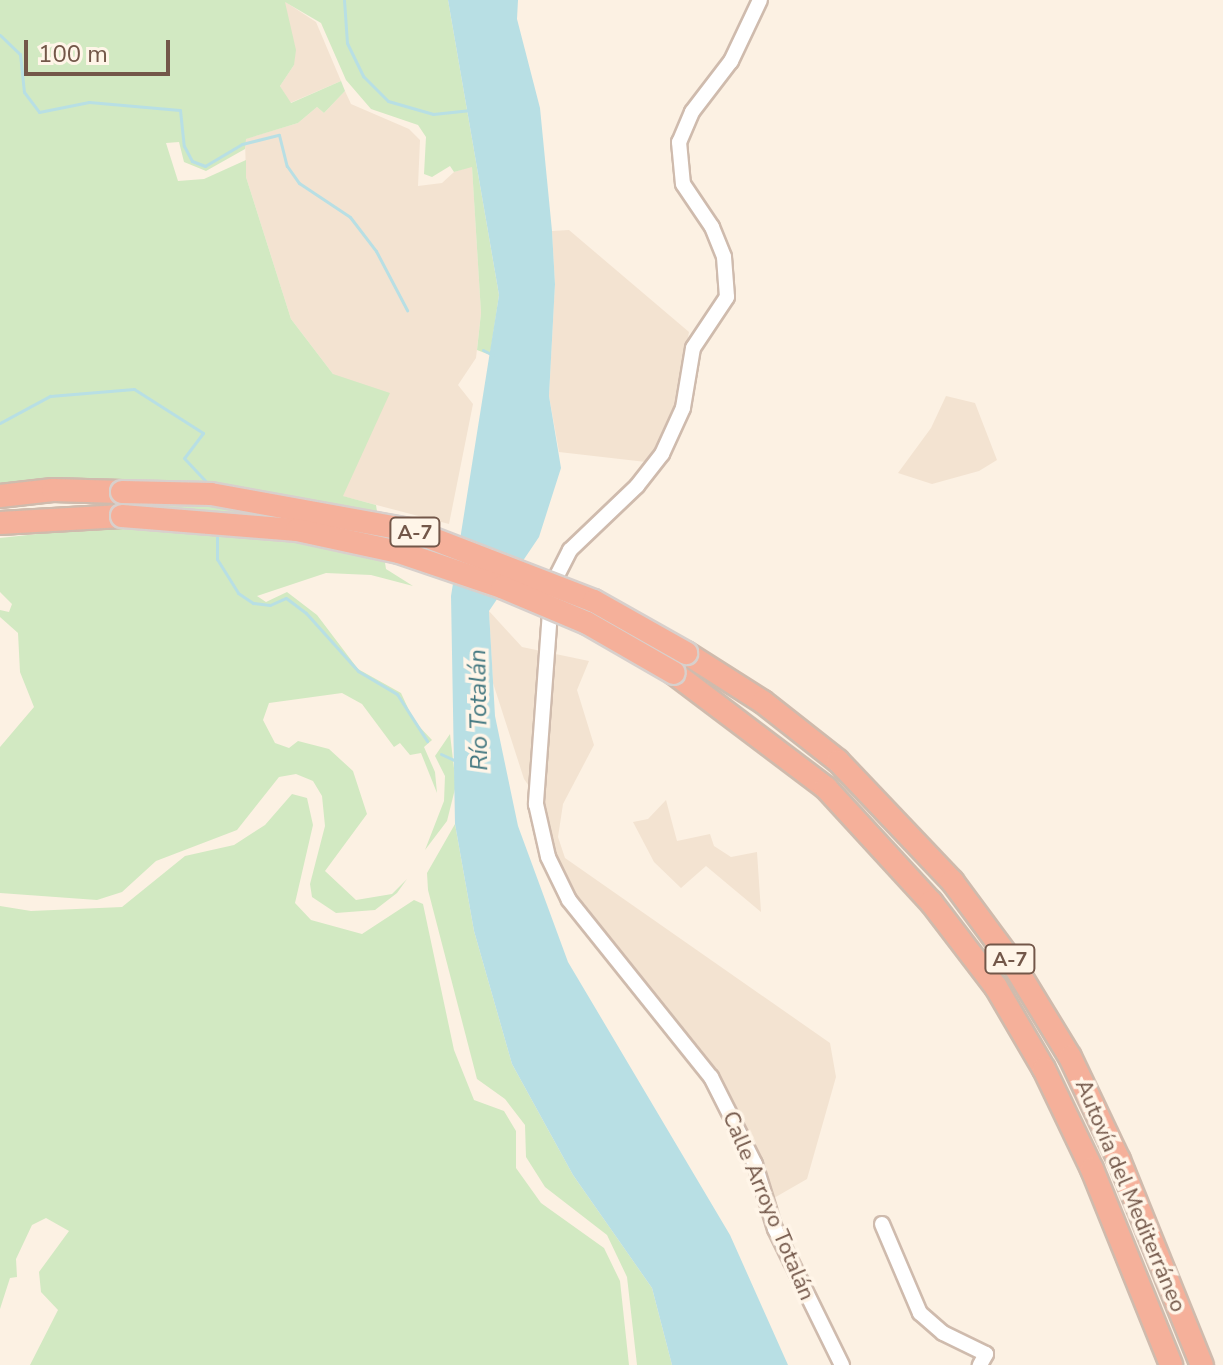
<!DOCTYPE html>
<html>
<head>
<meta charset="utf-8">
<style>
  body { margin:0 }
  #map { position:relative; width:1223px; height:1365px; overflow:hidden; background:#fcf1e3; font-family:"Nunito Sans",sans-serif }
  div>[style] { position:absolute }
  .residential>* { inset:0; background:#f3e3d1 }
  .green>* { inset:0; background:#d2e9c2 }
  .water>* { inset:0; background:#b8dfe4 }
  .stream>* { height:3px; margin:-1.5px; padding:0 1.5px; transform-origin:1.5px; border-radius:1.5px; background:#b8dfe4 }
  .roads { filter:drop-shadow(2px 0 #cfbbad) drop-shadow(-2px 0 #cfbbad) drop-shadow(0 2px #cfbbad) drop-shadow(0 -2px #cfbbad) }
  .minor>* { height:14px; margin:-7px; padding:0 7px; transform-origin:7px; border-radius:7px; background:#fff }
  .highway>* { height:22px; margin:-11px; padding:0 11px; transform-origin:11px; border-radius:11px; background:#f5b09a }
  .bridges { filter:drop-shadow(2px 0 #d8d0cc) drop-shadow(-2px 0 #d8d0cc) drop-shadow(0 2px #d8d0cc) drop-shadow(0 -2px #d8d0cc) }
  .highway-bridge>* { height:22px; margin:-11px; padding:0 11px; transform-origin:11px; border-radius:11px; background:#f5b09a }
  span { translate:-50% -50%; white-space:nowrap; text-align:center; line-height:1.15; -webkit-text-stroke:7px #fff5e8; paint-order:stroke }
  .shield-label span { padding:2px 6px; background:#fff5e8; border:2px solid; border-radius:6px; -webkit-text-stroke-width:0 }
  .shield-label { font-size:20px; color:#735749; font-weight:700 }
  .street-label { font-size:22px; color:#735749 }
  .water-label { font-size:24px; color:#41767f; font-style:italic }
  .scale { position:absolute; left:24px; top:40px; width:146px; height:36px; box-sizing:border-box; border:4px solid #735749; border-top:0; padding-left:10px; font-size:24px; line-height:28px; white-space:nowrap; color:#735749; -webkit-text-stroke:6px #fff5e8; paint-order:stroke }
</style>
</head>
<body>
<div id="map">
  <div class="residential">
    <div style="clip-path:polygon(284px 1px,316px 22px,341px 81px,290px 103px,280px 86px,294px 65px)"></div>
    <div style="clip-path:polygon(345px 91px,351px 104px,409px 129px,420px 140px,418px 186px,442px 183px,454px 172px,472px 166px,481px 313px,476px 358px,458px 385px,473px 404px,449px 524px,342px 496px,333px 374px,291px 319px,246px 177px,245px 139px,298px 123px,317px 107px,324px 113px)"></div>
    <div style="clip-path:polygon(569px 230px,689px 332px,675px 413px,646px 462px,559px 452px,549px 396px,555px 284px,552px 231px)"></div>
    <div style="clip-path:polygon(946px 396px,975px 403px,997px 460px,979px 471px,932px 484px,898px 473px,931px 428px)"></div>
    <div style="clip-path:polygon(489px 611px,522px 647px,589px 661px,577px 690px,594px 745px,563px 804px,558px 837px,565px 858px,830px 1043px,836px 1077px,807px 1179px,774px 1198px,715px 1073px,558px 873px,543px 806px,524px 779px,493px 683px)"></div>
    <div style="clip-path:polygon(666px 800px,677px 841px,710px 834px,714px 846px,731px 857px,757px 852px,761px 912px,706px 866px,681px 888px,654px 862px,633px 822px,648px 819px)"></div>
  </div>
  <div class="green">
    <div style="clip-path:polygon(0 0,448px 0,499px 295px,490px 355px,477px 350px,481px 313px,472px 167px,454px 172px,450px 166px,432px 177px,424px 174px,426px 137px,418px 125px,371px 109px,346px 80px,321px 23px,285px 2px,296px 50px,294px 65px,280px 86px,291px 103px,341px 81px,345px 91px,324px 113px,317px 107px,298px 123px,246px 139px,245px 149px,206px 171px,184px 162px,179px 142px,166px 143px,178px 181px,204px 179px,246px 160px,246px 177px,291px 319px,333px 374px,390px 393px,343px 496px,376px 505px,386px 569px,413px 586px,371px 575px,326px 573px,257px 596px,266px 602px,287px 592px,317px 615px,358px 669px,401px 693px,414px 721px,432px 740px,424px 747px,435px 772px,437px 793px,421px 753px,410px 755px,400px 743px,394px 747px,362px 704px,342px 693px,269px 703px,263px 720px,275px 743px,289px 748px,298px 741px,329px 749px,353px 771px,367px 814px,325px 871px,356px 900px,392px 894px,407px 879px,397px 893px,375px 910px,336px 913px,312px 897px,310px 884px,325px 826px,322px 796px,313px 781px,296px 774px,279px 777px,237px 830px,156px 861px,122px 892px,97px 900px,0 893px,0 747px,34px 707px,20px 672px,18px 633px,0 617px,0 610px,9px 612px,12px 604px,0 592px,0 538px,121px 525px,122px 482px,0 485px)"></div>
    <div style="clip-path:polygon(450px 734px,456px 785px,447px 821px,425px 850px,444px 801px,445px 776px,435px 756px)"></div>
    <div style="clip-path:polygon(292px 794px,307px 798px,313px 825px,295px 903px,311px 920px,362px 934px,414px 900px,423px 904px,454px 1050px,474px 1100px,504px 1111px,516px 1131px,516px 1168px,541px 1203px,604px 1248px,620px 1281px,629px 1365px,30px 1365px,58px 1310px,41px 1292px,39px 1272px,69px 1231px,46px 1218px,32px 1225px,16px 1259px,17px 1277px,10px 1278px,0 1309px,0 906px,31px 911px,122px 907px,185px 856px,234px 845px,265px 825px)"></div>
    <div style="clip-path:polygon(455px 824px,474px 931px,512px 1064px,573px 1175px,652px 1288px,672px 1365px,637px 1365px,627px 1277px,607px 1235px,545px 1187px,526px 1157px,525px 1125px,505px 1099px,477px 1079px,428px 890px,427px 873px)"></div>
  </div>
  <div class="water">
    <div style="clip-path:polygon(448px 0,518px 0,517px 19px,540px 108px,552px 231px,555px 284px,549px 396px,561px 468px,539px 537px,489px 611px,495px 716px,518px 826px,568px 962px,730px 1235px,788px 1365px,672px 1365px,652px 1288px,573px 1175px,512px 1064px,474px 931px,455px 824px,451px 596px,499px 295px)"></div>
  </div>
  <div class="stream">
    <div style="left:344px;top:0;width:43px;rotate:86deg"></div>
    <div style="left:347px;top:43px;width:37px;rotate:64deg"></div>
    <div style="left:363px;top:76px;width:35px;rotate:45deg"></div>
    <div style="left:388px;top:101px;width:47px;rotate:16.1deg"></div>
    <div style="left:433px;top:114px;width:38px;rotate:-6deg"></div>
    <div style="left:0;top:35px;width:28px;rotate:44deg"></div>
    <div style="left:20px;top:54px;width:38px;rotate:84deg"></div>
    <div style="left:24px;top:92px;width:25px;rotate:53deg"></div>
    <div style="left:39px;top:112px;width:51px;rotate:-11.3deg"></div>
    <div style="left:89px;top:102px;width:91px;rotate:5deg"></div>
    <div style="left:180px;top:110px;width:36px;rotate:84deg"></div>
    <div style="left:184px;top:146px;width:17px;rotate:62deg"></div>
    <div style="left:192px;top:161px;width:14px;rotate:21deg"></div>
    <div style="left:205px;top:166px;width:43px;rotate:-30.7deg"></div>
    <div style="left:242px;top:144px;width:38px;rotate:-14deg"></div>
    <div style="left:279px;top:135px;width:32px;rotate:76deg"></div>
    <div style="left:287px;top:166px;width:21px;rotate:55deg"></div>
    <div style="left:299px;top:183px;width:61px;rotate:33.7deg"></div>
    <div style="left:350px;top:217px;width:43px;rotate:52.6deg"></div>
    <div style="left:376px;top:251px;width:67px;rotate:62.3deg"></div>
    <div style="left:483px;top:350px;width:11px;rotate:27deg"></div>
    <div style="left:0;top:423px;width:57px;rotate:-28.4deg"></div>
    <div style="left:50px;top:396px;width:84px;rotate:-4.8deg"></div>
    <div style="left:134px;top:389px;width:82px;rotate:32.5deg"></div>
    <div style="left:203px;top:433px;width:31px;rotate:127deg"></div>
    <div style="left:184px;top:458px;width:37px;rotate:47deg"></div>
    <div style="left:217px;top:533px;width:26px;rotate:90deg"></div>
    <div style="left:217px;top:559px;width:40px;rotate:58deg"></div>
    <div style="left:238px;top:593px;width:18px;rotate:34deg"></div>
    <div style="left:253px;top:603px;width:17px;rotate:7deg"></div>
    <div style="left:270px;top:605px;width:17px;rotate:-24deg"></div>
    <div style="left:286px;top:598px;width:25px;rotate:37deg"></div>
    <div style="left:306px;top:613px;width:78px;rotate:48.1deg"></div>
    <div style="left:358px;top:671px;width:45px;rotate:30.5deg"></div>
    <div style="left:397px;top:694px;width:56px;rotate:57.4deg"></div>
    <div style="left:441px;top:754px;width:17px;rotate:25deg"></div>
  </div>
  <div class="roads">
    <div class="minor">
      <div style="left:760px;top:0;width:68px;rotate:115.4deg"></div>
      <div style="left:731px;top:61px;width:64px;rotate:127.4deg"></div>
      <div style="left:692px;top:112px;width:33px;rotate:113deg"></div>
      <div style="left:679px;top:142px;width:42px;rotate:84.6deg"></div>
      <div style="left:683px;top:184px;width:52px;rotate:56deg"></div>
      <div style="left:712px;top:227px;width:32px;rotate:68deg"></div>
      <div style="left:724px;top:257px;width:40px;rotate:85.7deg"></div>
      <div style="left:727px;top:297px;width:61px;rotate:123.7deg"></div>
      <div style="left:693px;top:348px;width:61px;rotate:99.5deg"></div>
      <div style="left:683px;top:408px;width:51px;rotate:114.5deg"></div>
      <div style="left:662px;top:454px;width:41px;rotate:128deg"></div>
      <div style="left:637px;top:486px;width:93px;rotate:136.3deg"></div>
      <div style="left:570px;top:550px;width:27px;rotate:117deg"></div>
      <div style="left:558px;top:574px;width:25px;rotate:106deg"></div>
      <div style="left:551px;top:598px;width:207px;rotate:94.2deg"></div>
      <div style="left:536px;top:804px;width:54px;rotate:77.2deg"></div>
      <div style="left:548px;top:857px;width:48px;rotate:64deg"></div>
      <div style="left:569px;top:900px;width:227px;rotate:51.3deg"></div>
      <div style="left:711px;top:1077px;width:97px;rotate:63.2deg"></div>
      <div style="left:755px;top:1164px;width:68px;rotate:72.9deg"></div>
      <div style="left:775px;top:1229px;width:152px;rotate:63.8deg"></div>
      <div style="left:882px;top:1224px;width:97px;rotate:66.9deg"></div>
      <div style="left:920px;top:1313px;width:30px;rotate:41deg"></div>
      <div style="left:943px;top:1333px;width:48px;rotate:26deg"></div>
      <div style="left:986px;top:1354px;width:13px;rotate:119deg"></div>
    </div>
    <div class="highway">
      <div style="left:0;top:496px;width:53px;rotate:-6.5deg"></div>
      <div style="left:53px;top:490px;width:69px;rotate:1.7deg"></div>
      <div style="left:0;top:523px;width:122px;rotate:-3.3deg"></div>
      <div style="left:686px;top:653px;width:91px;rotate:32.5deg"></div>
      <div style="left:763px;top:702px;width:95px;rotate:38.2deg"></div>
      <div style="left:838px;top:761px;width:166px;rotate:46.5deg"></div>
      <div style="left:952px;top:881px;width:101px;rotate:53.5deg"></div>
      <div style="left:1012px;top:962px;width:111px;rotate:58.6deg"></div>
      <div style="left:1070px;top:1057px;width:114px;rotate:64.6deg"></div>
      <div style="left:1119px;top:1160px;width:221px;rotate:68deg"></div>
      <div style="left:674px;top:673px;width:191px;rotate:37.1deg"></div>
      <div style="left:826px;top:788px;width:155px;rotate:47.4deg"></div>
      <div style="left:931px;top:902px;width:107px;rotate:52.6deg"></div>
      <div style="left:996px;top:987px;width:95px;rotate:59.7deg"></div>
      <div style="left:1044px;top:1069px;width:111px;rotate:64.4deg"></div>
      <div style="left:1092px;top:1169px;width:211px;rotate:68deg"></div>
    </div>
  </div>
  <div class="bridges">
    <div class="highway-bridge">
      <div style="left:122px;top:492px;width:89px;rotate:1.3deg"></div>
      <div style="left:211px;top:494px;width:202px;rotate:10.3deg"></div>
      <div style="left:410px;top:530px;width:197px;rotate:21.1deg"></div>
      <div style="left:594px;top:601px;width:106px;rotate:29.5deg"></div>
      <div style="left:122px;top:516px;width:176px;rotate:4.6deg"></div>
      <div style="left:297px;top:530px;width:104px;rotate:12.2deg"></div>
      <div style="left:399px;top:552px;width:109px;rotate:18.8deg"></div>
      <div style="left:502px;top:587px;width:92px;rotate:23deg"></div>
      <div style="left:587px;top:623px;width:100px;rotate:29.9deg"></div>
    </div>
  </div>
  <div class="shield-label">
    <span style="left:415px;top:532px">A-7</span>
    <span style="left:1010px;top:959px">A-7</span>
  </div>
  <div class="street-label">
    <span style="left:1130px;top:1196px;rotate:67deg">Autovía del Mediterráneo</span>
    <span style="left:768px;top:1206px;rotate:67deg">Calle Arroyo Totalán</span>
  </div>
  <div class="water-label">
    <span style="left:479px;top:710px;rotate:-91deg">Río Totalán</span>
  </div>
  <div class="scale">100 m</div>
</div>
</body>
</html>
